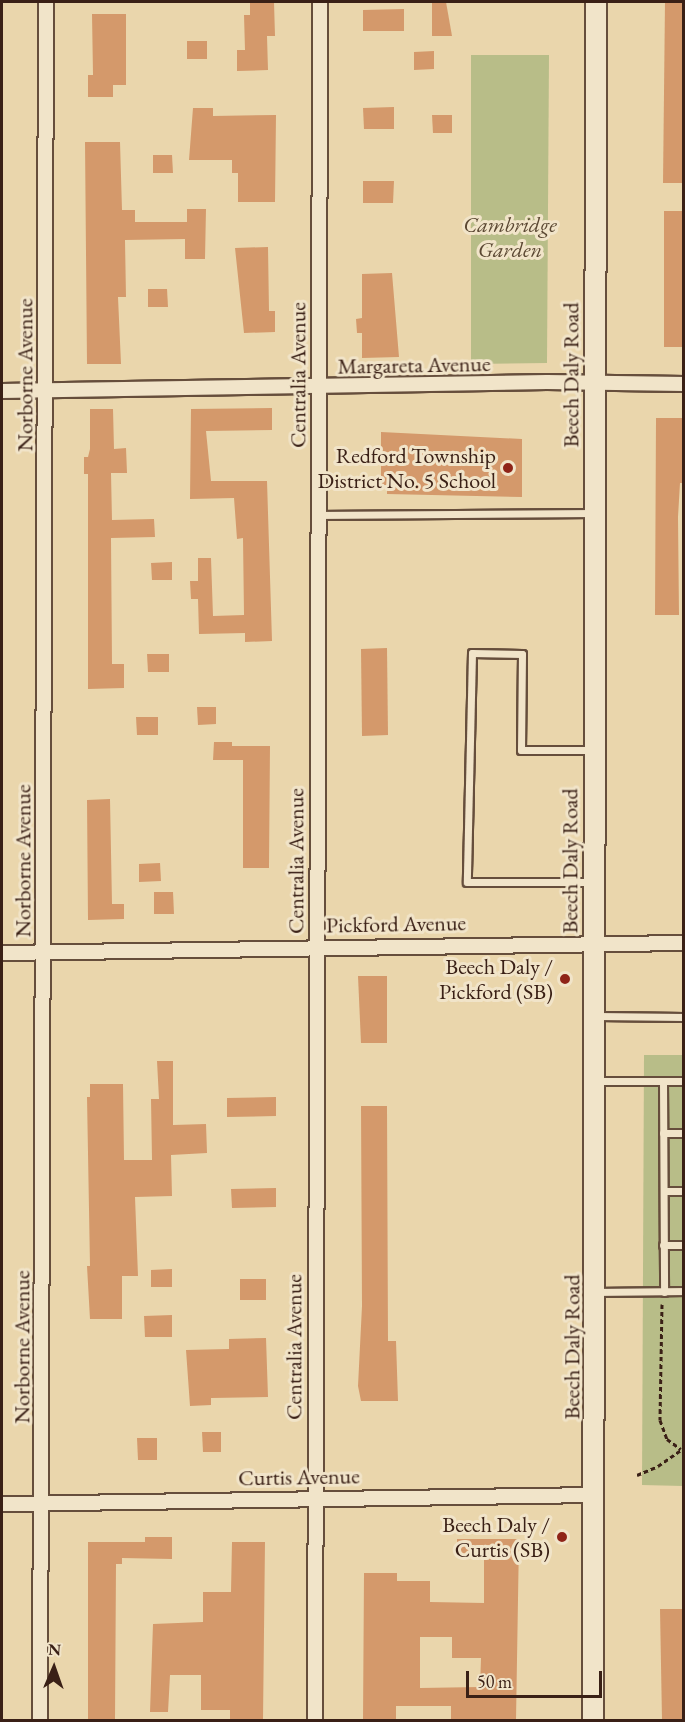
<!DOCTYPE html>
<html>
<head>
<meta charset="utf-8">
<style>
  body { margin:0 }
  #map { position:relative; width:685px; height:1722px; overflow:hidden; background:#ead6ac; font-family:"EB Garamond",serif }
  div>[style] { position:absolute }
  .green>* { inset:0; background:#b8bd88 }
  .building>* { inset:0; background:#d4996b }
  .path>* { height:3px; margin-top:-1.5px; transform-origin:0; background:repeating-linear-gradient(90deg,#3a2016 0 4.5px,transparent 0 7.5px) }
  .roads { filter:drop-shadow(2px 0 #664e3c) drop-shadow(-2px 0 #664e3c) drop-shadow(0 2px #664e3c) drop-shadow(0 -2px #664e3c) }
  .service>* { height:7px; margin:-3.5px; padding:0 3.5px; transform-origin:3.5px; border-radius:3.5px; background:#f1e4c9 }
  .minor>* { height:14px; margin:-7px; padding:0 7px; transform-origin:7px; border-radius:7px; background:#f1e4c9 }
  .secondary>* { height:20px; margin:-10px; padding:0 10px; transform-origin:10px; border-radius:10px; background:#f1e4c9 }
  .dots>* { width:16px; height:16px; translate:-50% -50%; box-sizing:border-box; border:3px solid #f1e4c9; border-radius:50% }
  span { translate:-50% -50%; white-space:nowrap; text-align:center; line-height:1.15; -webkit-text-stroke:6px #f1e4c9; paint-order:stroke }
  .park-label { font-size:22px; color:#5a4732; font-style:italic }
  .street-label { font-size:22px; color:#3a2016 }
  .poi-label { font-size:22px; color:#3a2016 }
  .right { translate:-100% -50%; text-align:right }
  .frame { position:absolute; inset:0; border:3px solid #3a2016; pointer-events:none }
  .north { position:absolute; left:24px; top:1638px; width:60px; height:60px; -webkit-text-stroke:4px #f1e4c9; paint-order:stroke; rotate:2deg; font-size:16px; font-weight:700; line-height:24px; text-align:center; color:#3a2016 }
  .north::after { content:''; display:block; margin:auto; width:21px; height:27px; background:#3a2016; clip-path:polygon(50% 0,100% 100%,50% 72%,0 100%) }
  .scale { position:absolute; left:466px; top:1671px; width:136px; height:27px; box-sizing:border-box; border:3px solid #3a2016; border-top:0; padding-left:8px; font-size:18px; line-height:21px; white-space:nowrap; color:#3a2016; -webkit-text-stroke:4px #f1e4c9; paint-order:stroke }
</style>
</head>
<body>
<div id="map">
  <div class="green">
    <div style="clip-path:polygon(471px 55px,549px 55px,547px 363px,471px 364px)"></div>
    <div style="clip-path:polygon(644px 1055px,683px 1055px,683px 1486px,642px 1485px)"></div>
  </div>
  <div class="building">
    <div style="clip-path:polygon(250px 2px,274px 2px,275px 36px,267px 36px,268px 70px,237px 71px,237px 50px,245px 50px,244px 15px,250px 15px)"></div>
    <div style="clip-path:polygon(432px 2px,446px 2px,452px 36px,432px 36px)"></div>
    <div style="clip-path:polygon(665px 2px,684px 2px,684px 183px,663px 183px)"></div>
    <div style="clip-path:polygon(404px 9px,404px 31px,363px 31px,363px 10px)"></div>
    <div style="clip-path:polygon(92px 14px,126px 14px,126px 85px,113px 85px,113px 97px,88px 97px,88px 75px,93px 75px)"></div>
    <div style="clip-path:polygon(187px 41px,207px 41px,207px 59px,187px 59px)"></div>
    <div style="clip-path:polygon(434px 51px,434px 69px,414px 70px,414px 52px)"></div>
    <div style="clip-path:polygon(394px 107px,394px 129px,364px 129px,363px 108px)"></div>
    <div style="clip-path:polygon(193px 108px,213px 108px,213px 116px,276px 115px,275px 202px,238px 202px,238px 173px,232px 173px,232px 160px,189px 160px)"></div>
    <div style="clip-path:polygon(432px 115px,452px 115px,452px 133px,433px 133px)"></div>
    <div style="clip-path:polygon(85px 142px,120px 142px,122px 210px,135px 210px,135px 222px,187px 222px,187px 209px,206px 209px,205px 259px,185px 259px,185px 239px,125px 240px,126px 297px,118px 297px,121px 364px,87px 364px)"></div>
    <div style="clip-path:polygon(153px 155px,172px 155px,173px 173px,153px 173px)"></div>
    <div style="clip-path:polygon(363px 181px,394px 181px,393px 203px,363px 203px)"></div>
    <div style="clip-path:polygon(664px 211px,684px 211px,684px 347px,664px 347px)"></div>
    <div style="clip-path:polygon(268px 247px,269px 311px,275px 311px,275px 332px,244px 333px,235px 248px)"></div>
    <div style="clip-path:polygon(392px 273px,399px 357px,362px 358px,362px 333px,357px 333px,356px 319px,362px 318px,362px 274px)"></div>
    <div style="clip-path:polygon(148px 289px,167px 289px,168px 307px,148px 307px)"></div>
    <div style="clip-path:polygon(272px 408px,272px 430px,206px 431px,211px 481px,267px 481px,272px 641px,245px 642px,245px 633px,199px 634px,198px 599px,191px 599px,190px 581px,198px 581px,198px 558px,211px 558px,213px 616px,244px 615px,243px 538px,237px 539px,234px 498px,190px 499px,191px 409px)"></div>
    <div style="clip-path:polygon(90px 409px,113px 409px,114px 449px,126px 448px,127px 473px,111px 473px,112px 520px,154px 519px,155px 537px,111px 538px,112px 664px,124px 664px,124px 688px,88px 689px,88px 474px,84px 474px,84px 457px,88px 457px,90px 449px)"></div>
    <div style="clip-path:polygon(656px 418px,684px 418px,684px 483px,680px 483px,678px 517px,679px 615px,655px 615px)"></div>
    <div style="clip-path:polygon(381px 432px,522px 439px,522px 497px,387px 494px,387px 485px,381px 485px)"></div>
    <div style="clip-path:polygon(172px 562px,172px 580px,152px 580px,151px 563px)"></div>
    <div style="clip-path:polygon(387px 648px,388px 735px,362px 736px,361px 649px)"></div>
    <div style="clip-path:polygon(147px 654px,169px 654px,169px 672px,148px 672px)"></div>
    <div style="clip-path:polygon(197px 707px,216px 707px,216px 724px,198px 725px)"></div>
    <div style="clip-path:polygon(136px 717px,158px 717px,158px 735px,137px 735px)"></div>
    <div style="clip-path:polygon(214px 742px,232px 742px,232px 746px,270px 746px,269px 868px,243px 868px,243px 760px,213px 760px)"></div>
    <div style="clip-path:polygon(110px 799px,112px 904px,124px 904px,124px 919px,88px 920px,87px 800px)"></div>
    <div style="clip-path:polygon(160px 863px,161px 881px,139px 882px,139px 864px)"></div>
    <div style="clip-path:polygon(154px 892px,173px 892px,174px 914px,154px 914px)"></div>
    <div style="clip-path:polygon(358px 976px,387px 976px,387px 1043px,361px 1043px)"></div>
    <div style="clip-path:polygon(157px 1061px,173px 1061px,173px 1125px,206px 1124px,207px 1153px,171px 1155px,172px 1196px,135px 1197px,138px 1276px,122px 1276px,122px 1319px,90px 1319px,87px 1266px,90px 1266px,87px 1097px,90px 1097px,90px 1084px,123px 1084px,124px 1160px,152px 1160px,151px 1099px,159px 1099px)"></div>
    <div style="clip-path:polygon(276px 1097px,276px 1116px,227px 1117px,227px 1098px)"></div>
    <div style="clip-path:polygon(361px 1106px,387px 1106px,388px 1341px,396px 1341px,398px 1401px,361px 1401px,358px 1386px,362px 1306px)"></div>
    <div style="clip-path:polygon(276px 1188px,276px 1207px,232px 1208px,231px 1189px)"></div>
    <div style="clip-path:polygon(172px 1269px,172px 1287px,151px 1287px,151px 1270px)"></div>
    <div style="clip-path:polygon(240px 1279px,266px 1279px,266px 1300px,240px 1300px)"></div>
    <div style="clip-path:polygon(172px 1315px,172px 1337px,145px 1337px,144px 1316px)"></div>
    <div style="clip-path:polygon(266px 1338px,268px 1397px,211px 1398px,211px 1405px,190px 1406px,186px 1350px,229px 1349px,229px 1339px)"></div>
    <div style="clip-path:polygon(202px 1432px,221px 1432px,221px 1452px,203px 1452px)"></div>
    <div style="clip-path:polygon(137px 1438px,157px 1438px,157px 1460px,138px 1460px)"></div>
    <div style="clip-path:polygon(145px 1537px,172px 1537px,172px 1559px,122px 1558px,122px 1564px,116px 1564px,115px 1720px,88px 1720px,88px 1542px,145px 1542px)"></div>
    <div style="clip-path:polygon(evenodd,457px 1539px,519px 1539px,516px 1720px,451px 1720px,451px 1706px,396px 1706px,396px 1720px,363px 1720px,364px 1573px,397px 1573px,397px 1581px,430px 1581px,430px 1602px,484px 1603px,484px 1556px,457px 1556px,457px 1539px,420px 1637px,452px 1637px,452px 1658px,481px 1658px,480px 1687px,420px 1688px,420px 1637px)"></div>
    <div style="clip-path:polygon(232px 1542px,265px 1542px,263px 1720px,230px 1720px,230px 1710px,201px 1710px,201px 1675px,170px 1675px,168px 1712px,150px 1712px,153px 1624px,203px 1622px,203px 1592px,231px 1592px)"></div>
    <div style="clip-path:polygon(660px 1609px,684px 1609px,684px 1720px,662px 1720px)"></div>
  </div>
  <div class="path">
    <div style="left:662px;top:1304px;width:116px;rotate:91deg"></div>
    <div style="left:660px;top:1420px;width:20px;rotate:70deg"></div>
    <div style="left:667px;top:1439px;width:17px;rotate:36deg"></div>
    <div style="left:637px;top:1475px;width:23px;rotate:-23deg"></div>
    <div style="left:658px;top:1466px;width:32px;rotate:-35deg"></div>
  </div>
  <div class="roads">
    <div class="service">
      <div style="left:318px;top:515px;width:274px;rotate:-0.4deg"></div>
      <div style="left:592px;top:750px;width:71px;rotate:180deg"></div>
      <div style="left:521px;top:750px;width:96px;rotate:-89.4deg"></div>
      <div style="left:522px;top:654px;width:50px;rotate:-178.9deg"></div>
      <div style="left:472px;top:653px;width:229px;rotate:91.3deg"></div>
      <div style="left:467px;top:882px;width:126px"></div>
      <div style="left:597px;top:1016px;width:87px;rotate:0.7deg"></div>
      <div style="left:597px;top:1081px;width:87px"></div>
      <div style="left:663px;top:1081px;width:211px;rotate:89.7deg"></div>
      <div style="left:663px;top:1133px;width:21px"></div>
      <div style="left:664px;top:1191px;width:20px"></div>
      <div style="left:663px;top:1245px;width:21px"></div>
      <div style="left:596px;top:1292px;width:88px;rotate:-0.7deg"></div>
    </div>
    <div class="minor">
      <div style="left:2px;top:391px;width:545px;rotate:-0.95deg"></div>
      <div style="left:547px;top:382px;width:137px;rotate:0.8deg"></div>
      <div style="left:2px;top:953px;width:682px;rotate:-0.84deg"></div>
      <div style="left:2px;top:1504px;width:594px;rotate:-0.87deg"></div>
      <div style="left:40px;top:1720px;width:1718px;rotate:-89.8deg"></div>
      <div style="left:315px;top:1720px;width:1718px;rotate:-89.83deg"></div>
    </div>
    <div class="secondary">
      <div style="left:593px;top:1720px;width:1718px;rotate:-89.9deg"></div>
    </div>
  </div>
  <div class="dots">
    <div style="left:508px;top:468px;background:#8f2418"></div>
    <div style="left:565px;top:979px;background:#8f2418"></div>
    <div style="left:562px;top:1537px;background:#8f2418"></div>
  </div>
  <div class="park-label">
    <span style="left:510px;top:237px">Cambridge<br>Garden</span>
  </div>
  <div class="street-label">
    <span style="left:414px;top:365px;rotate:-1deg">Margareta Avenue</span>
    <span style="left:25px;top:375px;rotate:-90deg">Norborne Avenue</span>
    <span style="left:298px;top:375px;rotate:-90deg">Centralia Avenue</span>
    <span style="left:571px;top:375px;rotate:-90deg">Beech Daly Road</span>
    <span style="left:23px;top:861px;rotate:-90deg">Norborne Avenue</span>
    <span style="left:296px;top:861px;rotate:-90deg">Centralia Avenue</span>
    <span style="left:570px;top:861px;rotate:-90deg">Beech Daly Road</span>
    <span style="left:396px;top:924px;rotate:-1deg">Pickford Avenue</span>
    <span style="left:22px;top:1347px;rotate:-90deg">Norborne Avenue</span>
    <span style="left:294px;top:1347px;rotate:-90deg">Centralia Avenue</span>
    <span style="left:572px;top:1347px;rotate:-90deg">Beech Daly Road</span>
    <span style="left:299px;top:1477px;rotate:-1deg">Curtis Avenue</span>
  </div>
  <div class="poi-label">
    <span class="right" style="left:496px;top:468px">Redford Township<br>District No. 5 School</span>
    <span class="right" style="left:553px;top:979px">Beech Daly /<br>Pickford (SB)</span>
    <span class="right" style="left:550px;top:1537px">Beech Daly /<br>Curtis (SB)</span>
  </div>
  <div class="frame"></div>
  <div class="north">N</div>
  <div class="scale">50 m</div>
</div>
</body>
</html>
